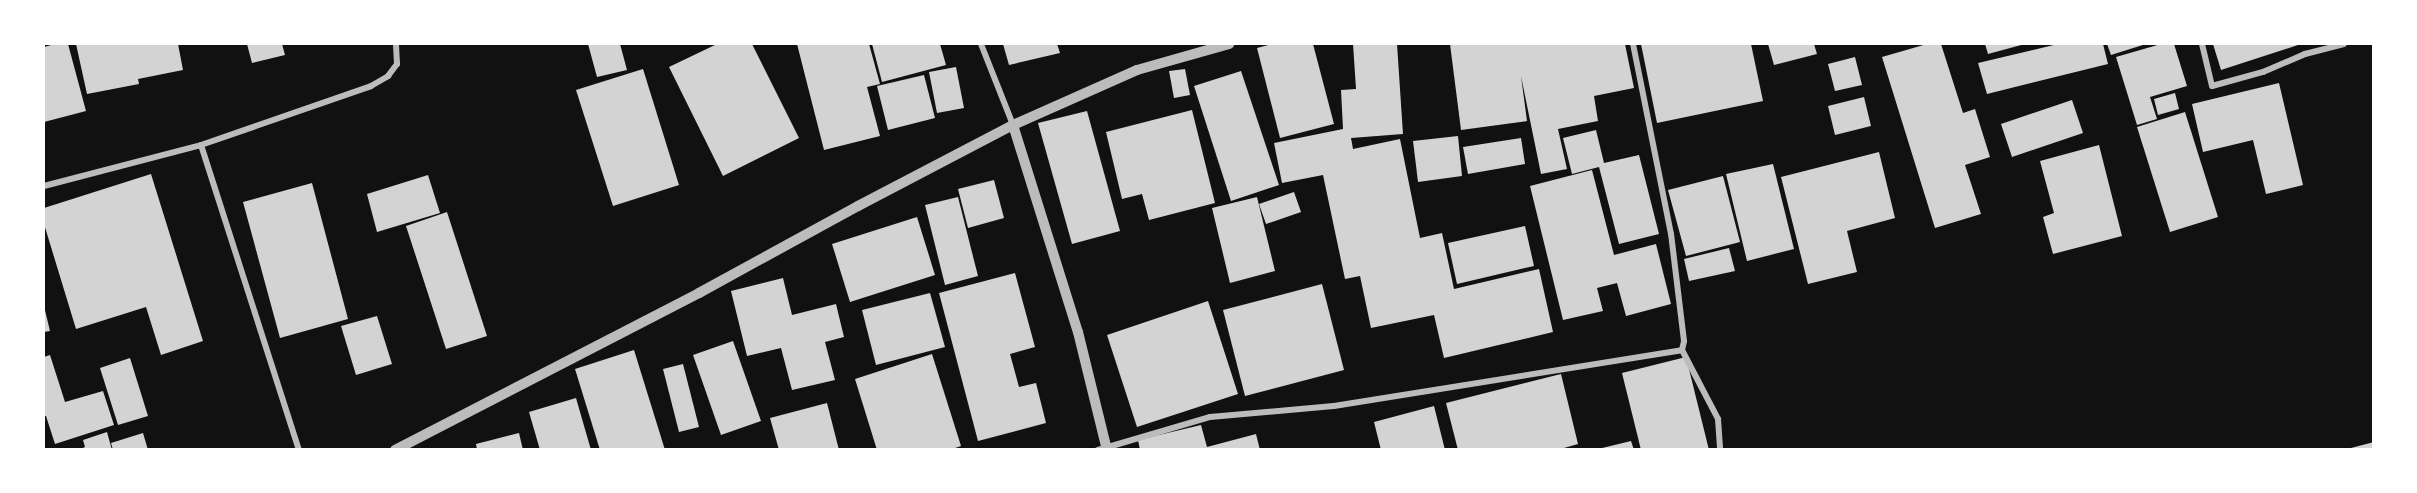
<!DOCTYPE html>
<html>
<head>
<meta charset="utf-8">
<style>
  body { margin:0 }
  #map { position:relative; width:2417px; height:493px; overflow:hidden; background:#111; font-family:"Zilla Slab",serif }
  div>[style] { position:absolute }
  .building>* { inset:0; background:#d3d3d3 }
  .minor>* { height:6px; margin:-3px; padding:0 3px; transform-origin:3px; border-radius:3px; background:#bcbcbc }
  .tertiary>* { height:10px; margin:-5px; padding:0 5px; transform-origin:5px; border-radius:5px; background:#bcbcbc }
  span { translate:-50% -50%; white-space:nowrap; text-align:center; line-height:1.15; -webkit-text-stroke:4.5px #fff; paint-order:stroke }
  .frame { position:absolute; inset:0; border:45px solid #fff; pointer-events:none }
</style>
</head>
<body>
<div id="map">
  <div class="building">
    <div style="clip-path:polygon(55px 44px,68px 44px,86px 111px,44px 122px,44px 47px)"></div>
    <div style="clip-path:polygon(76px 44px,178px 44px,183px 70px,138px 79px,139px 84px,87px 94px)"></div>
    <div style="clip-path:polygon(247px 44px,282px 44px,285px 55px,252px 63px)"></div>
    <div style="clip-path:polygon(588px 44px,620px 44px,627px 70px,597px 77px)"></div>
    <div style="clip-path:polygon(717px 44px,752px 44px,799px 138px,723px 176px,669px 67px)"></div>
    <div style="clip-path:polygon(797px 44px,869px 44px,880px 84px,867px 87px,880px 136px,824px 150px)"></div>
    <div style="clip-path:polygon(872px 44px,940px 44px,946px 65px,882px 82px)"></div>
    <div style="clip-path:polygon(1003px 44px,1057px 44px,1060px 53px,1009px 65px)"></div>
    <div style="clip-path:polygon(1272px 44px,1313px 44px,1334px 124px,1280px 138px,1257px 48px)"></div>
    <div style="clip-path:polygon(1353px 44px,1397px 44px,1403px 134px,1351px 138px,1353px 149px,1400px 139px,1420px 238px,1442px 233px,1454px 289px,1539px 269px,1553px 332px,1444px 358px,1434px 315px,1371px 328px,1360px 276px,1345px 279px,1323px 175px,1282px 183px,1274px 143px,1343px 129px,1341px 90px,1356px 89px)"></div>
    <div style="clip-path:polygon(1450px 44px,1625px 44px,1634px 88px,1594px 96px,1598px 121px,1558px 129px,1567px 169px,1541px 174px,1521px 76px,1527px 121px,1461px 130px)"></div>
    <div style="clip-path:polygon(1641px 44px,1751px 44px,1763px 101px,1657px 123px)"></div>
    <div style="clip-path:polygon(1768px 44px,1814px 44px,1817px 54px,1774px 65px)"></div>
    <div style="clip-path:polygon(1927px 44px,1941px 44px,1963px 113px,1975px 109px,1990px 157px,1965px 165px,1981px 214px,1935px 228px,1882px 57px)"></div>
    <div style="clip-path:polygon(1985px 44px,2025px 44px,1988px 54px)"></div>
    <div style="clip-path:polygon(2058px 44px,2103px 44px,2108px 64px,1987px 94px,1978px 63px)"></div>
    <div style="clip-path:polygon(2107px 44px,2146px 44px,2111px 55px)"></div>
    <div style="clip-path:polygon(2161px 44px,2174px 44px,2187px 86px,2150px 97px,2157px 119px,2137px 125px,2116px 57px)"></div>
    <div style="clip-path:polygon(2213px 44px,2298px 44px,2298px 45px,2221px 70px)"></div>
    <div style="clip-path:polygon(1855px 57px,1862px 85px,1835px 91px,1828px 64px)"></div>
    <div style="clip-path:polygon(956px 67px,964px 108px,937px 113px,929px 72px)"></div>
    <div style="clip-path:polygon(643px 69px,679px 185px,613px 206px,576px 90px)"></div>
    <div style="clip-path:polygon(1185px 69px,1190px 95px,1174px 98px,1169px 71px)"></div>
    <div style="clip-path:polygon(1241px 71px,1279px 185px,1231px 201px,1194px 86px)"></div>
    <div style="clip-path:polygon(924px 75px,935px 118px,888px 130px,877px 86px)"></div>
    <div style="clip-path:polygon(2279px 83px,2303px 185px,2266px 194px,2253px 140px,2203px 152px,2192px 104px)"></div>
    <div style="clip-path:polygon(2175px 93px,2179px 109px,2158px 115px,2154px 99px)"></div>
    <div style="clip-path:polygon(1864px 97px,1871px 126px,1835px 135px,1828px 106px)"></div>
    <div style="clip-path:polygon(2072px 100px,2083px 133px,2012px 157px,2001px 124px)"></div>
    <div style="clip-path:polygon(1192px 110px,1215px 203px,1149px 220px,1142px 194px,1122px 199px,1106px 132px)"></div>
    <div style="clip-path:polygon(1087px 111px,1120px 231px,1072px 244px,1038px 123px)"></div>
    <div style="clip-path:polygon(2185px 112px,2218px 217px,2170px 232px,2137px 127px)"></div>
    <div style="clip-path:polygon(1596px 130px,1604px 163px,1639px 155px,1659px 234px,1619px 244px,1599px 167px,1572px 174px,1563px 138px)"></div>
    <div style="clip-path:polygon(1458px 136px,1462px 176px,1418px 182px,1413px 141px)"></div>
    <div style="clip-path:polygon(1521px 138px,1525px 164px,1468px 174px,1463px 147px)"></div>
    <div style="clip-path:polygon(2099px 145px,2122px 236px,2053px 254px,2043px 217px,2054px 213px,2040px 161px)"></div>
    <div style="clip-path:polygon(1879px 152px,1895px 218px,1847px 231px,1857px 272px,1808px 284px,1781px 177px)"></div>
    <div style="clip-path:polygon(1773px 164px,1794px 249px,1747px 261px,1726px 174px)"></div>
    <div style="clip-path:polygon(1592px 170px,1614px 255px,1656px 244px,1671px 304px,1626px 316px,1617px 283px,1597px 288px,1603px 311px,1563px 320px,1530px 186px)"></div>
    <div style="clip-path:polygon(151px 174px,203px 341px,161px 355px,146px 307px,76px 329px,44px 224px,44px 208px)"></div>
    <div style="clip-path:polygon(428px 175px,440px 213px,377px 232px,367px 194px)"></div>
    <div style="clip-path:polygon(1723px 176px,1740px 242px,1686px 256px,1668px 190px)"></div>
    <div style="clip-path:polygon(994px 180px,1004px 218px,968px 228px,958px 189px)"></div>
    <div style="clip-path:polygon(312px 183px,348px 319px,280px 338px,243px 202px)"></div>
    <div style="clip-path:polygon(1294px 192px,1301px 212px,1266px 224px,1259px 204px)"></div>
    <div style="clip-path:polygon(958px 197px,978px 276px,945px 285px,925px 205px)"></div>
    <div style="clip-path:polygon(1257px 197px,1275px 271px,1230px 283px,1212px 208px)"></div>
    <div style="clip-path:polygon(447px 212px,487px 336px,446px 349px,406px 226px)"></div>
    <div style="clip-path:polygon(917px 217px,935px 275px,850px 302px,832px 244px)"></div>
    <div style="clip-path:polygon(1525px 226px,1534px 266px,1457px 284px,1448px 243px)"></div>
    <div style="clip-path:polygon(1729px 248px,1735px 271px,1689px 281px,1684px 259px)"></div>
    <div style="clip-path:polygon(1015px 273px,1035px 347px,1010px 354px,1019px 387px,1036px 383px,1046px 423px,978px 441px,939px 293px)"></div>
    <div style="clip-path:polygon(783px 278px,792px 315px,836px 304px,844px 337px,825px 342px,835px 380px,792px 390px,781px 348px,747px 356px,731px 291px)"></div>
    <div style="clip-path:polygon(1322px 284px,1344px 370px,1245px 396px,1223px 310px)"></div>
    <div style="clip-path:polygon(930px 293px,945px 347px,876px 365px,862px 310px)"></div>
    <div style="clip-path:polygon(1208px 301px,1238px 394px,1137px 427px,1107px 335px)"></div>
    <div style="clip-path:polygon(44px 306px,50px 331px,44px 332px)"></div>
    <div style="clip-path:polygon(377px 316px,392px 364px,356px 375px,341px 326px)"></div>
    <div style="clip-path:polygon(733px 341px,761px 421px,721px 435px,693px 355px)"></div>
    <div style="clip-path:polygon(634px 350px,665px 450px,600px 450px,575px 369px)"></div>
    <div style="clip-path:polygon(932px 354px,961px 446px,949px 450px,877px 450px,855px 379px)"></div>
    <div style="clip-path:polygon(50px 355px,65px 402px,103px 391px,114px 425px,55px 444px,46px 416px,44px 416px,44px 357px)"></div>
    <div style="clip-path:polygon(1686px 357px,1709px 450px,1641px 450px,1622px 373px)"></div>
    <div style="clip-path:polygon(130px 358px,148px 416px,118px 425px,100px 368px)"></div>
    <div style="clip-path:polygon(683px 364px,699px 427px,679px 432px,663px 369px)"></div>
    <div style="clip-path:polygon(1561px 374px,1578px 444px,1557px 450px,1458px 450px,1446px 403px)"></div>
    <div style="clip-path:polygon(576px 398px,591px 450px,540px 450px,529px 412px)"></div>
    <div style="clip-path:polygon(827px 403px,839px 450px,779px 450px,770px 418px)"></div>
    <div style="clip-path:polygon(1434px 406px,1445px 450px,1381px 450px,1374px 422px)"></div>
    <div style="clip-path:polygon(1201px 425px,1207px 447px,1256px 434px,1260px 450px,1140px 450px,1138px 440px)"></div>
    <div style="clip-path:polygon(107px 432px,112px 450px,78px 450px,85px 447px,83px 440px)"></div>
    <div style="clip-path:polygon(143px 433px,148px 450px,113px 450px,111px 443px)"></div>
    <div style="clip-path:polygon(519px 433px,523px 450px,477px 450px,476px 444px)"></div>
    <div style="clip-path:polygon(1631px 441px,1634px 450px,1598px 450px,1598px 449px)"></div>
    <div style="clip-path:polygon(2374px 442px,2374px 450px,2351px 450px,2351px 448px)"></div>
  </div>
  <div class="minor">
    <div style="left:981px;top:44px;width:87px;rotate:68.4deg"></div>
    <div style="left:2202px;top:44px;width:43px;rotate:76.6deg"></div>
    <div style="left:2212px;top:86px;width:53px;rotate:-15.4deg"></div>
    <div style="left:2263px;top:72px;width:46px;rotate:-23.2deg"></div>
    <div style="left:2305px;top:54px;width:40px;rotate:-14.4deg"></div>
    <div style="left:201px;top:145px;width:320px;rotate:72.2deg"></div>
    <div style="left:44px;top:186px;width:162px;rotate:-14.6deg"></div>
    <div style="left:201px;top:145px;width:180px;rotate:-19.1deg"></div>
    <div style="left:371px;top:86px;width:20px;rotate:-30deg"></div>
    <div style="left:388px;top:76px;width:15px;rotate:-53deg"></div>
    <div style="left:397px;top:64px;width:20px;rotate:-93deg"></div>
    <div style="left:1682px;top:350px;width:78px;rotate:62.4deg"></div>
    <div style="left:1718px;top:419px;width:31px;rotate:86deg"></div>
    <div style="left:1098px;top:450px;width:117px;rotate:-16.4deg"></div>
    <div style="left:1210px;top:417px;width:124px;rotate:-5.1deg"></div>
    <div style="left:1334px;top:406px;width:352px;rotate:-9.1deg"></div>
    <div style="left:1682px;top:350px;width:9px;rotate:-77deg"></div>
    <div style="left:1684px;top:341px;width:108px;rotate:-96.9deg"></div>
    <div style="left:1671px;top:234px;width:194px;rotate:-101.3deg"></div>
  </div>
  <div class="tertiary">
    <div style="left:1013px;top:125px;width:217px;rotate:72.6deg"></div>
    <div style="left:1078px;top:332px;width:122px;rotate:76.2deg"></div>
    <div style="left:395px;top:450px;width:342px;rotate:-27.3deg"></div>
    <div style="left:699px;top:293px;width:181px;rotate:-28.7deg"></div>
    <div style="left:858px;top:206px;width:175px;rotate:-27.6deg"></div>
    <div style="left:1013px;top:125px;width:136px;rotate:-23.9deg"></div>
    <div style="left:1137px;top:70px;width:96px;rotate:-15.8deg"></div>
  </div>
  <div class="frame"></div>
</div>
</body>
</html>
